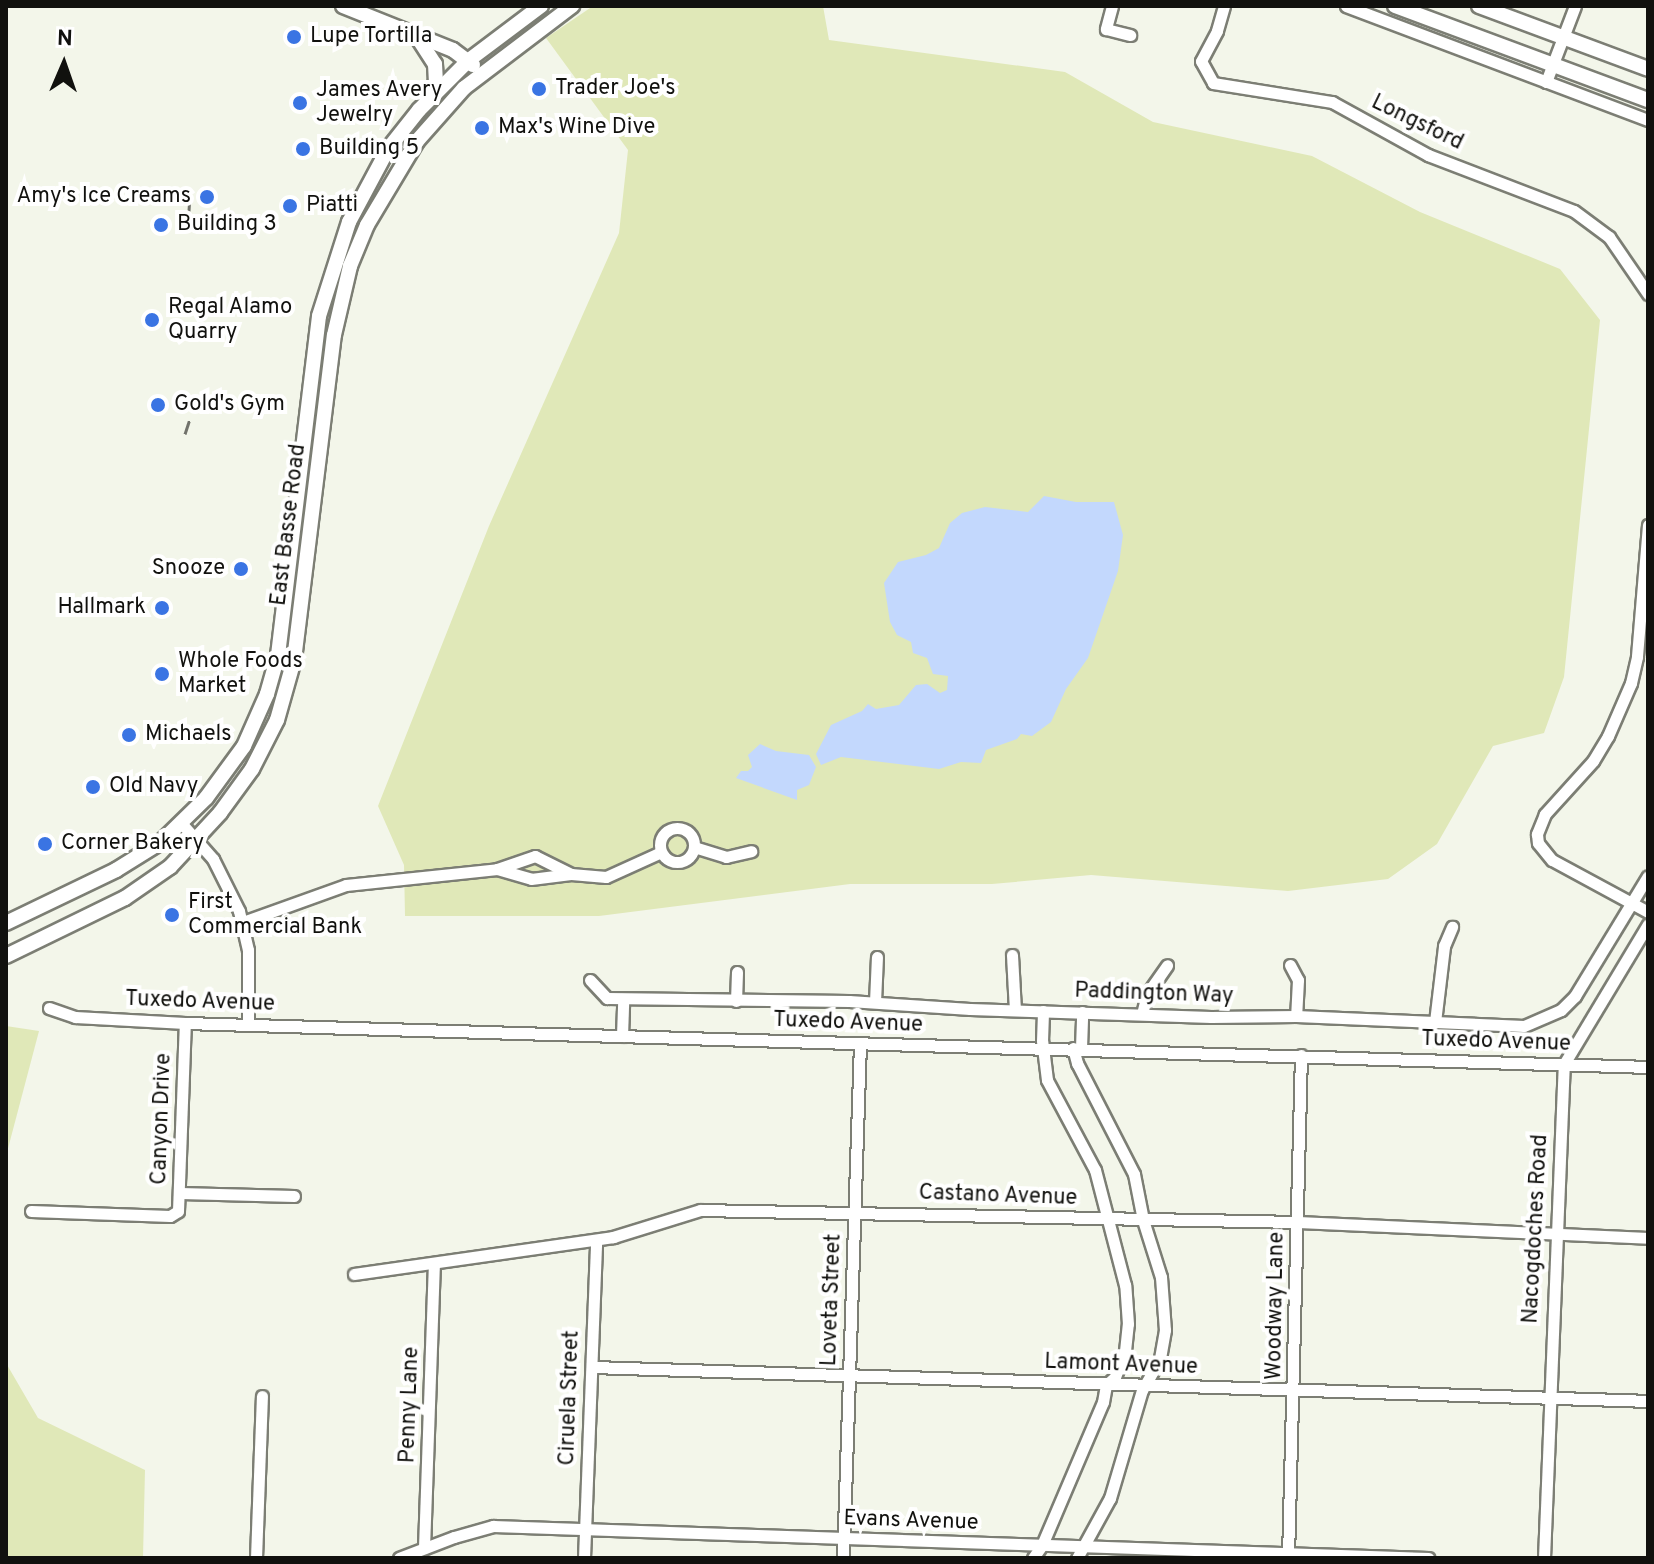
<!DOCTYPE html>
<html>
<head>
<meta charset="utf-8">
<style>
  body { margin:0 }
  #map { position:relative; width:1654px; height:1564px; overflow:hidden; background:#f3f6ea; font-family:Overpass,sans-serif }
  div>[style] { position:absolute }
  .green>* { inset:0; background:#e0e8b8 }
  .water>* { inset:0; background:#c3d8fd }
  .roads { filter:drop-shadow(2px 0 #7c7e74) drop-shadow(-2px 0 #7c7e74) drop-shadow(0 2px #7c7e74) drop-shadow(0 -2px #7c7e74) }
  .street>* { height:11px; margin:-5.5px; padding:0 5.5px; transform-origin:5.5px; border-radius:5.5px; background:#fff }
  .street>.ring { margin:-5.5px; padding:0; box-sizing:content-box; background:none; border:11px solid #fff; border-radius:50% }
  .secondary>* { height:14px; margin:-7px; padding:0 7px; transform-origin:7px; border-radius:7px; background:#fff }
  .rail>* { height:3px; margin-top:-1.5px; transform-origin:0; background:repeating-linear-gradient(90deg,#71726b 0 14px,transparent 0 28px) }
  .dots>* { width:22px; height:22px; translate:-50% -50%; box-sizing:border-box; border:4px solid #fff; border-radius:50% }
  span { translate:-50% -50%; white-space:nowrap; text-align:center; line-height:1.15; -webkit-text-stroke:8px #fff; paint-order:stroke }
  .poi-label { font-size:22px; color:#11110e }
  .left { translate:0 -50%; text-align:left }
  .right { translate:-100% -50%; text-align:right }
  .street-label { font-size:22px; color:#11110e }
  .frame { position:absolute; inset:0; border:8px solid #11110e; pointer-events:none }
  .north { position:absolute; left:24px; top:24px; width:80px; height:80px; -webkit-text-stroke:6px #fff; paint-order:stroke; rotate:2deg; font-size:22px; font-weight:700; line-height:32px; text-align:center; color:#11110e }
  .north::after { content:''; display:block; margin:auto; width:28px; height:36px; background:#11110e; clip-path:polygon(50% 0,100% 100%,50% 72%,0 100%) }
</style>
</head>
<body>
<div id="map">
  <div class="green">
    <div style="clip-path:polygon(593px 6px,823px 6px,829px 40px,1065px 72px,1153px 122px,1312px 156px,1420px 212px,1560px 269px,1600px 320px,1564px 677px,1544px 733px,1493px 746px,1437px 844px,1388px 879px,1288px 891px,1091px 875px,992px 884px,850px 884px,599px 916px,405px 916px,404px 865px,378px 806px,489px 526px,619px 233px,628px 150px,546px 38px)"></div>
    <div style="clip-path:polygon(6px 1026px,39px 1031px,6px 1156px)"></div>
    <div style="clip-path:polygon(6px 1363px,38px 1418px,145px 1470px,143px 1558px,6px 1558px)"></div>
  </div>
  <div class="water">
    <div style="clip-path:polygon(1044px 496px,1076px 502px,1114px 502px,1123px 535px,1118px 571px,1088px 658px,1066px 689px,1051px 722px,1032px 736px,1021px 734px,1017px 739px,986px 750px,981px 763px,961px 762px,939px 769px,841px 757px,821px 765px,816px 754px,831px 725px,862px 711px,868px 704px,876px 709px,899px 705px,916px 685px,927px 684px,940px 693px,947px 690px,948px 676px,933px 674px,927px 658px,913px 653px,911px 642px,897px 635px,890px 622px,884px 583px,898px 562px,926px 555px,939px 548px,950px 523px,962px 513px,985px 507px,1028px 512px)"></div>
    <div style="clip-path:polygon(760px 744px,776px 751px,809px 755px,816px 767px,809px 785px,797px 790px,797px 800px,736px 778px,741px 771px,748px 771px,752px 767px,748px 755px)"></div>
  </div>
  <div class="roads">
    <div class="street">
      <div style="left:1112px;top:6px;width:24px;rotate:105deg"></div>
      <div style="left:1106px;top:29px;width:25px;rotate:14deg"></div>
      <div style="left:1224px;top:6px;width:26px;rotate:106deg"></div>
      <div style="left:1217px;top:31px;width:34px;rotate:118deg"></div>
      <div style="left:1201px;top:61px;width:25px;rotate:61deg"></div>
      <div style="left:1213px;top:83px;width:121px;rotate:9.1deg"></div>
      <div style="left:1332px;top:102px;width:110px;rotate:28.9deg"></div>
      <div style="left:1428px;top:155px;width:156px;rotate:21deg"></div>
      <div style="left:1574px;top:211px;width:44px;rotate:36.6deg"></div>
      <div style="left:1609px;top:237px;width:69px;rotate:55.6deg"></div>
      <div style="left:1346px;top:6px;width:323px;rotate:20.7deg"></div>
      <div style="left:1546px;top:82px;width:81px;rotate:-69.1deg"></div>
      <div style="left:1648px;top:525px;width:132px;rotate:94.8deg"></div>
      <div style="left:1637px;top:657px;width:27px;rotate:103deg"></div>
      <div style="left:1631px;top:683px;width:58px;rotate:113.5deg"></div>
      <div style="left:1608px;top:736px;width:29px;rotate:121deg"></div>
      <div style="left:1593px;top:761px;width:72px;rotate:132.2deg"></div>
      <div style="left:1545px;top:814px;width:22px;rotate:112deg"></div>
      <div style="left:1537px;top:834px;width:9px;rotate:84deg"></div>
      <div style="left:1538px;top:843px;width:22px;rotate:51deg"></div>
      <div style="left:1552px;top:860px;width:109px;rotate:28.4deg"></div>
      <div style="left:182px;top:824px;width:47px;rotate:48.5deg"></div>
      <div style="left:213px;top:859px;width:58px;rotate:63.4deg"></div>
      <div style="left:239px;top:911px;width:40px;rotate:77deg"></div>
      <div style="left:248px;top:950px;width:75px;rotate:90deg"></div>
      <div class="ring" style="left:660px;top:828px;width:23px;height:23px"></div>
      <div style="left:694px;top:847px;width:34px;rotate:17deg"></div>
      <div style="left:726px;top:857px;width:26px;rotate:-13deg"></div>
      <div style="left:571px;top:874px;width:40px;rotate:-153.4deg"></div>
      <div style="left:535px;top:856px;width:40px;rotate:161.1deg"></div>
      <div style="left:497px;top:869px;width:35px;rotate:16deg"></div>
      <div style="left:531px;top:879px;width:40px;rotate:-7.1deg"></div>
      <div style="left:571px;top:874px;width:35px;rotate:5deg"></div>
      <div style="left:606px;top:877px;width:60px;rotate:-24.4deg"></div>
      <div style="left:243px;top:922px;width:109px;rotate:-19.8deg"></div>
      <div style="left:346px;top:885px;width:152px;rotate:-6deg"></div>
      <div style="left:1012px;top:955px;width:55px;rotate:86.9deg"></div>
      <div style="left:1290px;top:965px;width:17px;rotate:62deg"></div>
      <div style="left:1298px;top:980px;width:36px;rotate:93deg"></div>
      <div style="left:590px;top:980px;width:25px;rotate:47deg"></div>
      <div style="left:607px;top:998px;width:242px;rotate:0.7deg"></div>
      <div style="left:849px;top:1001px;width:121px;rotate:3.8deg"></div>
      <div style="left:970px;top:1009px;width:241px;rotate:1.9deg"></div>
      <div style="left:1211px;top:1017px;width:85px;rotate:-0.7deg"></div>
      <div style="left:1296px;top:1016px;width:228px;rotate:2.5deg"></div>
      <div style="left:1524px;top:1026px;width:40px;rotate:-23.4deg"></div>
      <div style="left:1561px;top:1010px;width:20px;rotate:-45deg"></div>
      <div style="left:1575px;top:996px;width:140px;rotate:-58.7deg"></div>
      <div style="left:736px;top:1001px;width:29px;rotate:-88deg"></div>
      <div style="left:875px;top:1002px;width:45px;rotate:-87.5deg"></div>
      <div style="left:49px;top:1008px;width:28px;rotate:19deg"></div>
      <div style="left:75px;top:1017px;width:110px;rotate:3.1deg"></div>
      <div style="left:185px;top:1023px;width:1464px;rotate:1.72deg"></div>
      <div style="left:1142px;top:1014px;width:21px;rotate:-76deg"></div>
      <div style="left:1147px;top:994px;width:35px;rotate:-55deg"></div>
      <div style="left:1435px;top:1022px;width:77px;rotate:-83.2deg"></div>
      <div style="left:1444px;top:946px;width:21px;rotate:-67deg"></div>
      <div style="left:622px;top:1036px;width:37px;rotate:-88deg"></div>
      <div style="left:1073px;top:1048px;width:16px;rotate:75deg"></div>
      <div style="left:1077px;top:1063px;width:125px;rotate:62.8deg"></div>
      <div style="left:1134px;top:1174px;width:47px;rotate:78.9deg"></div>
      <div style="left:1143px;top:1220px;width:60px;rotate:72.5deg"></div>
      <div style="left:1161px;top:1277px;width:53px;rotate:85.7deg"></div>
      <div style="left:1165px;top:1330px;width:29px;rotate:100deg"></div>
      <div style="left:1160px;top:1359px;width:36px;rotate:120deg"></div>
      <div style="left:1142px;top:1390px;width:113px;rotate:106.5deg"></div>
      <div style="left:1110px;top:1498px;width:68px;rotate:118.8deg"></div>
      <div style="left:1081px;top:1048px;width:36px;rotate:-88deg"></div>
      <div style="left:180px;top:1193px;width:114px;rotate:1.5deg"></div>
      <div style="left:31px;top:1211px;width:139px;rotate:2.1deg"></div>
      <div style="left:170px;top:1216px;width:9px;rotate:-32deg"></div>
      <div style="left:178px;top:1211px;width:188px;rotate:-87.9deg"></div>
      <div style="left:354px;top:1274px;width:262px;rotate:-8.1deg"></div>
      <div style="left:613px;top:1237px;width:91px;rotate:-17.2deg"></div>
      <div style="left:700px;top:1210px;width:598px;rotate:1.15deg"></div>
      <div style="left:1298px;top:1222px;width:350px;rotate:2.6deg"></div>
      <div style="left:592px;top:1367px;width:1057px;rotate:1.84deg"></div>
      <div style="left:424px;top:1548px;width:285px;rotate:-88deg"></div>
      <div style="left:1288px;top:1557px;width:502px;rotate:-88.52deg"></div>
      <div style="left:256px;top:1558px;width:162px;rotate:-87.9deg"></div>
      <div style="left:399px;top:1558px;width:59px;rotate:-20.9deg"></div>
      <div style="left:454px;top:1537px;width:41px;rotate:-15.8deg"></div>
      <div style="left:493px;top:1526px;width:936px;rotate:1.96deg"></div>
      <div style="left:584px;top:1558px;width:318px;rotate:-87.8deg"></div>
      <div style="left:843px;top:1558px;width:514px;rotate:-88.11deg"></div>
      <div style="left:1033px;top:1558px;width:16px;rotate:-55deg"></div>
      <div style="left:1042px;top:1545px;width:155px;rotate:-66.9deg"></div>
      <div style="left:1103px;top:1402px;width:17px;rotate:-80deg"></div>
      <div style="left:1106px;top:1385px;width:12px;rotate:-42deg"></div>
      <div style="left:1115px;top:1377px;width:28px;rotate:-69deg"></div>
      <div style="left:1125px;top:1351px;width:27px;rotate:-84deg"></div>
      <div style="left:1128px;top:1324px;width:39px;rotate:-94deg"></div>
      <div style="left:1125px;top:1285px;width:119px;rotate:-104.6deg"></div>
      <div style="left:1095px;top:1170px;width:102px;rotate:-118.1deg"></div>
      <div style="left:1047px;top:1080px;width:39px;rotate:-97deg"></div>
      <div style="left:1042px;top:1041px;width:30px;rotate:-88deg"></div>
      <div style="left:1544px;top:1558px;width:494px;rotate:-87.7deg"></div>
      <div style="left:1564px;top:1064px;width:163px;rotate:-59deg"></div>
    </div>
    <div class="secondary">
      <div style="left:343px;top:6px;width:118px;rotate:21.8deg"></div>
      <div style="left:453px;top:50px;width:25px;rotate:37deg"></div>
      <div style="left:1395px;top:6px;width:270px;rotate:20.4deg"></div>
      <div style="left:1479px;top:6px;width:180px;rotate:20.4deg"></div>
      <div style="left:416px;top:35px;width:35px;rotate:57deg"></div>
      <div style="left:435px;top:64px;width:17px;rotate:87deg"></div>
      <div style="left:436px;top:81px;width:16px;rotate:108deg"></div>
      <div style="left:6px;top:923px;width:122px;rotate:-25.7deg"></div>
      <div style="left:116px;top:870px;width:53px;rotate:-31.9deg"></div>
      <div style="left:161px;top:842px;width:63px;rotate:-44.4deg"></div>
      <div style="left:206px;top:798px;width:64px;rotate:-53.8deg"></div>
      <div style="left:244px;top:746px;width:57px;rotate:-66.1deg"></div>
      <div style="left:267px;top:694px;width:41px;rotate:-74.2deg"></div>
      <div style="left:278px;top:655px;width:341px;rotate:-83.1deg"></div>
      <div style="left:319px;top:316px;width:99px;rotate:-72.3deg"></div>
      <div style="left:349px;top:222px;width:83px;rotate:-61.9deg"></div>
      <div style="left:388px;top:149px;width:50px;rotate:-51.5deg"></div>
      <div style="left:419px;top:110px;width:71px;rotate:-45deg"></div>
      <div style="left:469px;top:60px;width:90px;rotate:-36.9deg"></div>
      <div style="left:6px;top:956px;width:132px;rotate:-26deg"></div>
      <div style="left:125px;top:898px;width:55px;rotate:-34.6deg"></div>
      <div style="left:170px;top:867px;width:74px;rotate:-47.2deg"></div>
      <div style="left:220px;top:813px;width:54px;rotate:-54deg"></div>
      <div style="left:252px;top:769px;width:55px;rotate:-63deg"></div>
      <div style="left:277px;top:720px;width:62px;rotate:-74.2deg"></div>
      <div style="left:294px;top:660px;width:327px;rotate:-83deg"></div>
      <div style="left:334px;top:335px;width:71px;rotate:-76.9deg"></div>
      <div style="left:350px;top:266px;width:44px;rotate:-67.5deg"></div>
      <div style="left:367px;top:225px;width:98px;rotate:-59.2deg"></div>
      <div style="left:417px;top:141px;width:71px;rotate:-48.4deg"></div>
      <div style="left:464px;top:88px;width:136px;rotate:-37.2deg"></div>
    </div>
  </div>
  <div class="rail">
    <div style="left:189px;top:211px;width:22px;rotate:-87deg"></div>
    <div style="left:185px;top:434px;width:19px;rotate:-72deg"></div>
  </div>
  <div class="dots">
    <div style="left:294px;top:37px;background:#3a74e3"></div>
    <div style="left:539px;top:89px;background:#3a74e3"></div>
    <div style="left:300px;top:103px;background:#3a74e3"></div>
    <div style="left:482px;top:128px;background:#3a74e3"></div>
    <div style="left:303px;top:149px;background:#3a74e3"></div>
    <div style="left:207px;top:197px;background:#3a74e3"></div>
    <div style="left:290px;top:206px;background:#3a74e3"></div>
    <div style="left:161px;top:225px;background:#3a74e3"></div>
    <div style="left:152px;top:320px;background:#3a74e3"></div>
    <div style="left:158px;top:405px;background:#3a74e3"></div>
    <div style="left:241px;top:569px;background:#3a74e3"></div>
    <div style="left:162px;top:608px;background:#3a74e3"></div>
    <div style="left:162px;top:674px;background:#3a74e3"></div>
    <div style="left:129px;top:735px;background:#3a74e3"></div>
    <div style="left:93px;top:787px;background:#3a74e3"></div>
    <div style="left:45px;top:844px;background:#3a74e3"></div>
    <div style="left:172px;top:915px;background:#3a74e3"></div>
  </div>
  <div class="poi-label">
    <span class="left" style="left:310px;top:37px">Lupe Tortilla</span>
    <span class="left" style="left:555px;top:89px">Trader Joe's</span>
    <span class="left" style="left:316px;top:103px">James Avery<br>Jewelry</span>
    <span class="left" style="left:498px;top:128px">Max's Wine Dive</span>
    <span class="left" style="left:319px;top:149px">Building 5</span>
    <span class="right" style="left:191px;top:197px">Amy's Ice Creams</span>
    <span class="left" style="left:306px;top:206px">Piatti</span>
    <span class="left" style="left:177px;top:225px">Building 3</span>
    <span class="left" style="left:168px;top:320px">Regal Alamo<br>Quarry</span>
    <span class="left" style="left:174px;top:405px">Gold's Gym</span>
    <span class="right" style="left:225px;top:569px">Snooze</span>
    <span class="right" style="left:146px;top:608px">Hallmark</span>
    <span class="left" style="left:178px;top:674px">Whole Foods<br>Market</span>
    <span class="left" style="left:145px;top:735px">Michaels</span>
    <span class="left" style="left:109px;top:787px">Old Navy</span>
    <span class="left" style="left:61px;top:844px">Corner Bakery</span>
    <span class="left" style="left:188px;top:915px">First<br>Commercial Bank</span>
  </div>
  <div class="street-label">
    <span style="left:1417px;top:123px;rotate:26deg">Longsford</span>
    <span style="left:289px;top:525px;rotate:-83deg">East Basse Road</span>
    <span style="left:1154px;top:994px;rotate:2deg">Paddington Way</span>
    <span style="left:200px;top:1002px;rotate:2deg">Tuxedo Avenue</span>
    <span style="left:848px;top:1023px;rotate:2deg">Tuxedo Avenue</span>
    <span style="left:1496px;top:1042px;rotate:2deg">Tuxedo Avenue</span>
    <span style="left:162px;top:1119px;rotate:-88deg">Canyon Drive</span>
    <span style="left:998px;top:1196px;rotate:2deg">Castano Avenue</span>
    <span style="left:1536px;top:1229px;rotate:-87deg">Nacogdoches Road</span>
    <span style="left:832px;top:1300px;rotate:-88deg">Loveta Street</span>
    <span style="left:1276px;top:1306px;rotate:-89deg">Woodway Lane</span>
    <span style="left:1121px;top:1365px;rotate:2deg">Lamont Avenue</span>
    <span style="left:570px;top:1398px;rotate:-88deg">Ciruela Street</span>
    <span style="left:410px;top:1405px;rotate:-88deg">Penny Lane</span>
    <span style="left:911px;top:1521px;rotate:2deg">Evans Avenue</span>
  </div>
  <div class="frame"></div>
  <div class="north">N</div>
</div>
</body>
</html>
